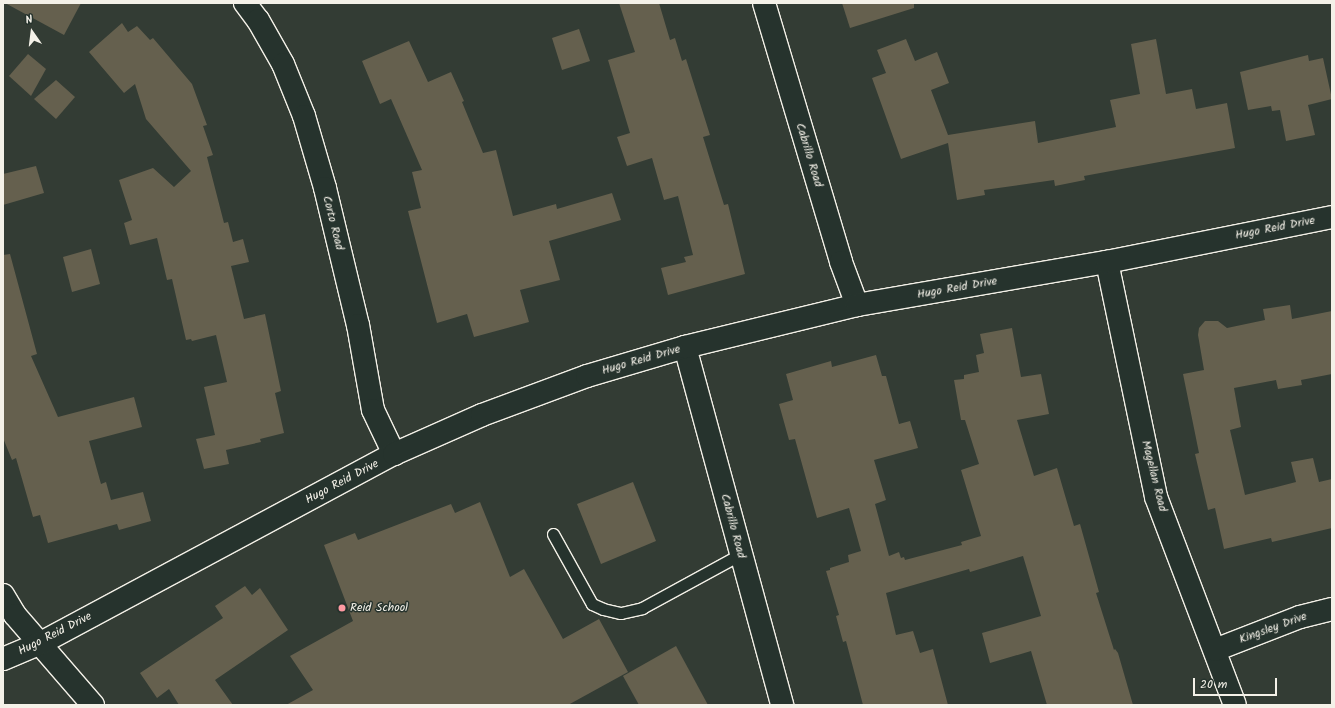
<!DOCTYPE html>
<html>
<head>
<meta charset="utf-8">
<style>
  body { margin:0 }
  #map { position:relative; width:1335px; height:708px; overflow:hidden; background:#333c34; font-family:Kalam,sans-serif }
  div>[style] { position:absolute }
  .building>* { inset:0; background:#65604e }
  .roads { filter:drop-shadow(1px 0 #f4f1e8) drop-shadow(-1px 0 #f4f1e8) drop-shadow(0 1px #f4f1e8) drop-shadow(0 -1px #f4f1e8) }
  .lane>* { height:11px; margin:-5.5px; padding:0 5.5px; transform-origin:5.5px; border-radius:5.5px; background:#26332d }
  .street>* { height:22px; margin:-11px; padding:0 11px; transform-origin:11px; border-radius:11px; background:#26332d }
  .dots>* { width:11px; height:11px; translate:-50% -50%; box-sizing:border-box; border:2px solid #26332d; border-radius:50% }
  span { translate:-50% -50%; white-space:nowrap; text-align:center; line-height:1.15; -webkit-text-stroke:3px #26332d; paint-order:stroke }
  .street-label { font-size:12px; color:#f4f1e8 }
  .poi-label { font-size:12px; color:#f4f1e8 }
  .left { translate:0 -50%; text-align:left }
  .frame { position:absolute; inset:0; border:4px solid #f4f1e8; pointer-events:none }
  .north { position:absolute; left:12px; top:12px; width:40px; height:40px; -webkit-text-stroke:3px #26332d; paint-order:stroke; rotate:346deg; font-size:11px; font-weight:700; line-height:16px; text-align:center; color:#f4f1e8 }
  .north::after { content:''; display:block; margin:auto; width:14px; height:18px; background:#f4f1e8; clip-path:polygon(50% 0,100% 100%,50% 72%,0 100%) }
  .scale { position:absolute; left:1193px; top:678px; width:84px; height:18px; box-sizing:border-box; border:2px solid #f4f1e8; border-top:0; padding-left:5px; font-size:12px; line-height:14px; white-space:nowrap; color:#f4f1e8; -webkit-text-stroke:3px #26332d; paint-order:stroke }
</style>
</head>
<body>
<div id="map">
  <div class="building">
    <div style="clip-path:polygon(5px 3px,81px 3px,64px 35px)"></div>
    <div style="clip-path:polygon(619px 3px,659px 3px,670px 40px,675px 38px,682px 61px,686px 59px,710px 135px,703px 137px,724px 205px,728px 204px,745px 274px,668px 295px,661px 268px,686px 262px,684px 257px,693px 255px,678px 196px,664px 200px,652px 158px,627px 166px,617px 137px,630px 133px,608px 60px,635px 52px)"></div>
    <div style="clip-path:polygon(842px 3px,914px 3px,914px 8px,850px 28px)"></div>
    <div style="clip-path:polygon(122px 23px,128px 32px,137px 26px,150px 40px,153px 38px,192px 84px,207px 125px,203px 126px,213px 155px,207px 157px,224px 223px,228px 222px,233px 242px,243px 239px,249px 262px,231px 266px,244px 319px,265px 314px,281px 391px,275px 393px,284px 433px,260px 439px,261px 442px,226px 450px,229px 464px,204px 469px,196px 439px,215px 435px,204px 387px,227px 382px,216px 335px,192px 341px,191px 339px,186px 340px,172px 279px,167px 280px,157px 238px,130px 245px,124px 223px,132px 220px,119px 180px,153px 168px,174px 187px,191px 171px,146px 119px,135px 84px,124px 93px,89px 52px)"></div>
    <div style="clip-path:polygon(579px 29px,590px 61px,562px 70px,552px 38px)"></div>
    <div style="clip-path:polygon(906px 39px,915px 61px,937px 52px,949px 83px,931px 90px,948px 135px,1035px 121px,1038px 143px,1116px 127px,1110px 100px,1140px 94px,1131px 44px,1156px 39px,1166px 94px,1192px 89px,1196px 109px,1227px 103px,1235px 148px,1084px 176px,1085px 180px,1055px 186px,1054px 180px,984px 190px,985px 195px,957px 200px,948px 143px,901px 159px,872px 78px,886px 73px,877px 50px)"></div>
    <div style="clip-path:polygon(409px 41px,428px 82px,451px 72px,464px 101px,462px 102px,483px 153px,496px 150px,513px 216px,556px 204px,557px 209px,612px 193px,621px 220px,549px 241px,560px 280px,520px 290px,529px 322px,474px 337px,467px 314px,437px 323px,408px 211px,421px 208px,412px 172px,422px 170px,391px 99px,380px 104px,362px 61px)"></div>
    <div style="clip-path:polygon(28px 54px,46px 69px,31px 96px,9px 76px)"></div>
    <div style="clip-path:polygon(1308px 55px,1309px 61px,1323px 58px,1332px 99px,1308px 105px,1315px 135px,1286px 141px,1280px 110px,1272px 111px,1271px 106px,1248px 110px,1240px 72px)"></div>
    <div style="clip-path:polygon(56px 80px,75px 97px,56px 119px,34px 99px)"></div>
    <div style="clip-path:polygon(36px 166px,44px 193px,3px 205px,3px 174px)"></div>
    <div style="clip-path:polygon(91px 249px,100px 284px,72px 292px,63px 257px)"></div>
    <div style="clip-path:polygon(10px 254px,37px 354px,31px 356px,58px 417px,134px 397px,142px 427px,89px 441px,101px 484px,106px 482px,111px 500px,143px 492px,151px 521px,119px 530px,117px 524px,48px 543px,40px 515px,33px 517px,16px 458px,12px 460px,3px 438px,3px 255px)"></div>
    <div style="clip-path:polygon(1290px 305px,1292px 319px,1332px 311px,1332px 374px,1301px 380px,1302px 385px,1278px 389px,1276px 380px,1234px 388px,1241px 427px,1230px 430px,1245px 495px,1296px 482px,1291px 462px,1313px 458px,1319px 482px,1332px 479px,1332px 528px,1272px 542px,1271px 538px,1224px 549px,1215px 508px,1208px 510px,1195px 454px,1199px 453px,1183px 374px,1204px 370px,1198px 335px,1199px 328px,1205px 321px,1218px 321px,1227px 328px,1265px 320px,1263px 309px)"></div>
    <div style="clip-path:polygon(1012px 328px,1021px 377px,1041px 374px,1049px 414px,1017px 420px,1034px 476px,1057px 468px,1074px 526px,1080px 524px,1099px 592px,1096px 593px,1114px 650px,1115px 649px,1118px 653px,1133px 705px,1047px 705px,1031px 651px,990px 663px,982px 633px,1041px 616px,1023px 556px,970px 572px,969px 569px,886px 593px,896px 635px,913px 631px,920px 653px,933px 649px,948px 705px,863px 705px,846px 641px,843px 642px,836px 616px,839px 615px,826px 571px,830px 570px,830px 568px,849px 562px,848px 555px,861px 551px,849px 508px,817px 518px,795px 439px,789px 440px,779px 404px,793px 400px,786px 374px,831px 361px,832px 367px,876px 355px,882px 376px,886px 376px,899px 424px,910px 421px,918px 448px,874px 460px,886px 500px,875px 504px,889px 556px,899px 552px,901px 558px,904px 557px,905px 560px,962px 545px,961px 542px,981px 536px,961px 470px,979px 464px,965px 420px,961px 420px,954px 380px,964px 379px,964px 375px,979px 372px,976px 355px,984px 353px,980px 334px)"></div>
    <div style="clip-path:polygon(633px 482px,656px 541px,601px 564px,577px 504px)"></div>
    <div style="clip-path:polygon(480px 502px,510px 577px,524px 569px,563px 639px,599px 619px,628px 672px,568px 705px,286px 705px,313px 690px,290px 656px,353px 621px,324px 545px,355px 533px,358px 540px,451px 504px,455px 513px)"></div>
    <div style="clip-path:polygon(245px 586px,252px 595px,260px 588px,288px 630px,215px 680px,233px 705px,179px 705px,169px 689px,157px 698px,140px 673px,223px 618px,215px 606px)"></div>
    <div style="clip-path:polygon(676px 646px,708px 705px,639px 705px,623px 676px)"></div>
  </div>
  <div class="roads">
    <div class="lane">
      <div style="left:553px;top:534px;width:80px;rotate:60.9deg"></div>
      <div style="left:592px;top:604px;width:12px;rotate:24deg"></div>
      <div style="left:603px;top:609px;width:18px;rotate:13deg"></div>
      <div style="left:621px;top:613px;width:22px;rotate:-13deg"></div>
      <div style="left:642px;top:608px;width:113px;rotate:-28.6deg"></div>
    </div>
    <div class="street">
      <div style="left:245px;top:3px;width:21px;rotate:53deg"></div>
      <div style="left:258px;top:20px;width:51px;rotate:60.4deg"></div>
      <div style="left:283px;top:64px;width:56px;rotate:68deg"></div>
      <div style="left:304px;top:116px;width:75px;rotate:73.7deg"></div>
      <div style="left:325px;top:188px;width:141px;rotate:76.5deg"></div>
      <div style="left:358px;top:325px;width:86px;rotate:80deg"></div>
      <div style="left:373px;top:410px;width:49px;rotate:64.5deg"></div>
      <div style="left:764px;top:3px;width:270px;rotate:73.4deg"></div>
      <div style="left:841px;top:262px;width:46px;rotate:69.6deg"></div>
      <div style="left:1107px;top:262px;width:240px;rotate:78.2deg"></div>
      <div style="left:1156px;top:497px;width:222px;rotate:69.2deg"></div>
      <div style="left:685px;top:347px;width:371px;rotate:74.8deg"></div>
      <div style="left:3px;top:595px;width:23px;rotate:59deg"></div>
      <div style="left:15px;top:615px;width:119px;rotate:49.1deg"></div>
      <div style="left:1215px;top:650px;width:91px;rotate:-21.2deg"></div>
      <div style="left:1300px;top:617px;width:33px;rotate:-14deg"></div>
      <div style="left:3px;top:659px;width:39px;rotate:-23deg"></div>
      <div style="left:39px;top:644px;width:403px;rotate:-28.2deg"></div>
      <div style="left:394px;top:454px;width:96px;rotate:-23.9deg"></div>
      <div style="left:482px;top:415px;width:112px;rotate:-20.4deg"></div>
      <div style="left:587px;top:376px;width:102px;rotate:-16.5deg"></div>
      <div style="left:685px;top:347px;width:177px;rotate:-13.7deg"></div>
      <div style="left:857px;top:305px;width:254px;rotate:-9.8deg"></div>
      <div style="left:1107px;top:262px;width:229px;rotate:-11.3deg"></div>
    </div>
  </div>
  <div class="dots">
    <div style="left:342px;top:608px;background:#ff9aa2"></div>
  </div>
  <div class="street-label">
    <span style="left:809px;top:155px;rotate:73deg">Cabrillo Road</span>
    <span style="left:333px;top:223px;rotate:76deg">Corto Road</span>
    <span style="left:1275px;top:228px;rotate:-11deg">Hugo Reid Drive</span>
    <span style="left:957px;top:288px;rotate:-10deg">Hugo Reid Drive</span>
    <span style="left:641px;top:360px;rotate:-16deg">Hugo Reid Drive</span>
    <span style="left:1154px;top:476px;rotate:76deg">Magellan Road</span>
    <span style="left:342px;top:482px;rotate:-28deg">Hugo Reid Drive</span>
    <span style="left:733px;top:526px;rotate:75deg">Cabrillo Road</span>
    <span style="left:1273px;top:628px;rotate:-20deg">Kingsley Drive</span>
    <span style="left:55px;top:634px;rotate:-27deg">Hugo Reid Drive</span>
  </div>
  <div class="poi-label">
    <span class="left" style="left:350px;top:608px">Reid School</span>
  </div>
  <div class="frame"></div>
  <div class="north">N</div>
  <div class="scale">20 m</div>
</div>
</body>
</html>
